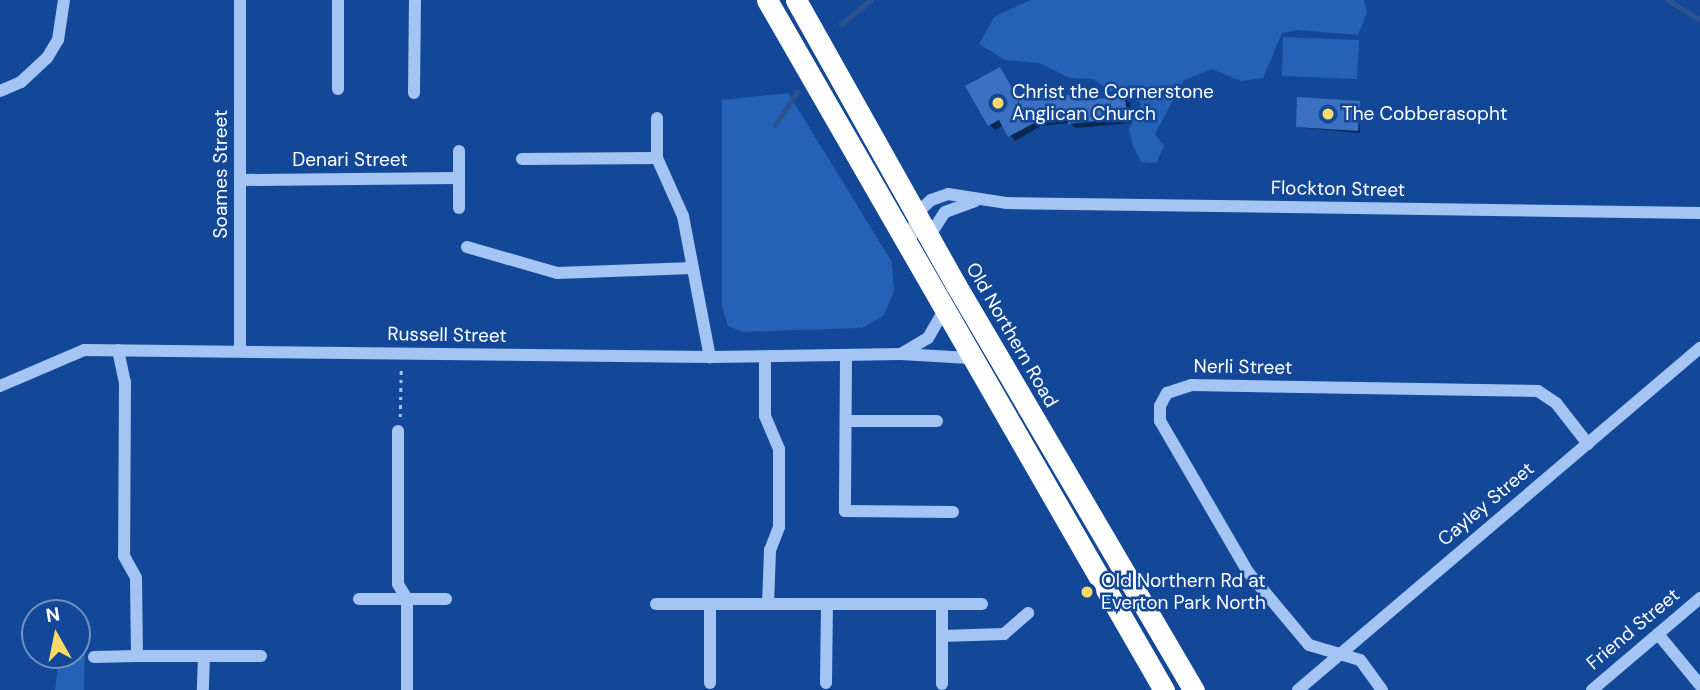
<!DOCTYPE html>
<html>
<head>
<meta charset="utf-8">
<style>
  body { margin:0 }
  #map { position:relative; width:1700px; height:690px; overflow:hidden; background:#134898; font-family:"DM Sans",sans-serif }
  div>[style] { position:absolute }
  .green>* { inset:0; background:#2561b6 }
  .shadow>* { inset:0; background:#0007 }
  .stream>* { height:4.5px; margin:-2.25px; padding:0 2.25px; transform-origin:2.25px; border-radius:2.25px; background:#2c538f }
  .building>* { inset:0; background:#3b71c0 }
  .path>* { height:2.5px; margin-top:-1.25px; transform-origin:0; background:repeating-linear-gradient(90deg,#a4c5f3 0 3.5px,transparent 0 8.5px) }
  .minor>* { height:12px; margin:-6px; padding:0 6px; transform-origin:6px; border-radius:6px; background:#a4c5f3 }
  .highway>* { height:21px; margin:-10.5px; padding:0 10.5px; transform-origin:10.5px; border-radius:10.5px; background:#fff }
  .dots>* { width:19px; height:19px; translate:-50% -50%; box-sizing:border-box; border:4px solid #134898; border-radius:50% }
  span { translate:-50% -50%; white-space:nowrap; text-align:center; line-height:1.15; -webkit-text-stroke:5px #134898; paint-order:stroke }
  .poi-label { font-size:19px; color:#fff }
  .left { translate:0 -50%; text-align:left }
  .street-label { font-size:19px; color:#fff }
  .north { position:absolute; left:21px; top:599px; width:70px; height:70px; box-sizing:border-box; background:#134898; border:2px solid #7191c1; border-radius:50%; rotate:351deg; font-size:19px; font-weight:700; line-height:28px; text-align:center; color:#fff }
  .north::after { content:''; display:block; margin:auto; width:24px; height:32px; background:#ffd966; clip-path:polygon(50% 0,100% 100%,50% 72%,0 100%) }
</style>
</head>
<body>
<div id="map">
  <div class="green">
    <div style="clip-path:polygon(1030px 0,1364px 0,1367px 13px,1358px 35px,1298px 30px,1282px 33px,1263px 78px,1241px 81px,1212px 69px,1184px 80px,1155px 134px,1164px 146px,1156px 163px,1141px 162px,1133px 146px,1129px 129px,1141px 104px,1134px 94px,1110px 91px,1093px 79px,1070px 78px,1039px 63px,1005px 60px,979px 44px,994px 17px)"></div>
    <div style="clip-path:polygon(1283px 37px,1359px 40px,1357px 79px,1282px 76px)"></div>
    <div style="clip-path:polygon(788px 93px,892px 262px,894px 292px,883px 316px,862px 328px,742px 332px,728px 326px,722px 307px,722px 100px)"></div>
    <div style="clip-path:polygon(85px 644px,84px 690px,55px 690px,59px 655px,77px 655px,77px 645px)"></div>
  </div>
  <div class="shadow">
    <div style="clip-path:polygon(999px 69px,1021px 102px,1088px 95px,1094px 101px,1125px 98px,1130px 103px,1132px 123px,1075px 128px,1070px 123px,1041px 126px,1015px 141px,1004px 125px,995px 130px,990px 125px,968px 87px)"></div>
    <div style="clip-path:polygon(1359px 103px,1360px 133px,1297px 127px)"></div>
  </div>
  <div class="stream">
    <div style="left:1668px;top:0;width:37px;rotate:31deg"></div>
    <div style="left:841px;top:24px;width:38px;rotate:-39deg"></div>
    <div style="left:775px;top:125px;width:40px;rotate:-56deg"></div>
  </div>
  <div class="building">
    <div style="clip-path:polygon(1000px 67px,1019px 100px,1088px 93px,1089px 100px,1125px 96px,1127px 118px,1068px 124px,1068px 118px,1036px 122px,1008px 137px,999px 120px,988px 126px,965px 86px)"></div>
    <div style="clip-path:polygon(1297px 97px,1360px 101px,1358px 131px,1296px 127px)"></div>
  </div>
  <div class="path">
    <div style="left:400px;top:417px;width:49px;rotate:-88.8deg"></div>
  </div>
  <div class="minor">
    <div style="left:338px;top:0;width:89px;rotate:90deg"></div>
    <div style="left:0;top:91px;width:23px;rotate:-23deg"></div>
    <div style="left:21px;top:82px;width:35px;rotate:-43deg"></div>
    <div style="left:47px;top:58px;width:21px;rotate:-59deg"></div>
    <div style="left:58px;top:40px;width:40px;rotate:-81.5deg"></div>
    <div style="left:414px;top:93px;width:93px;rotate:-89.4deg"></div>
    <div style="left:657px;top:118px;width:40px;rotate:90deg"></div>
    <div style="left:657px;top:158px;width:64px;rotate:65.9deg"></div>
    <div style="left:683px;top:216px;width:144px;rotate:79.2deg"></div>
    <div style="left:459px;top:151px;width:57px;rotate:90deg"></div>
    <div style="left:522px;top:159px;width:135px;rotate:-0.4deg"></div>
    <div style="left:240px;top:180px;width:219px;rotate:-0.5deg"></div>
    <div style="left:930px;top:235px;width:27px;rotate:-57deg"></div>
    <div style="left:945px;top:212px;width:32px;rotate:-20deg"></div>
    <div style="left:910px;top:243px;width:31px;rotate:-77deg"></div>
    <div style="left:917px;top:213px;width:19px;rotate:-43deg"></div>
    <div style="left:931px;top:200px;width:18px;rotate:-19deg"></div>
    <div style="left:948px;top:194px;width:60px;rotate:8.7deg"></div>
    <div style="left:1007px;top:203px;width:693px;rotate:0.83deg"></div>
    <div style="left:467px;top:247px;width:94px;rotate:16.1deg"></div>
    <div style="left:557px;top:273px;width:136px;rotate:-2.1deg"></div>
    <div style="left:240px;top:349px;width:349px;rotate:-90deg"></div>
    <div style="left:118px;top:350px;width:33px;rotate:78deg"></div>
    <div style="left:125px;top:382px;width:174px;rotate:90.3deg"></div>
    <div style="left:124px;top:556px;width:25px;rotate:61deg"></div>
    <div style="left:136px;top:578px;width:78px;rotate:89.3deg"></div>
    <div style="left:137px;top:656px;width:67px"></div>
    <div style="left:204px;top:656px;width:34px;rotate:92deg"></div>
    <div style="left:901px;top:354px;width:31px;rotate:-31deg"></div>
    <div style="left:928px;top:338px;width:30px;rotate:-60deg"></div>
    <div style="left:846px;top:356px;width:155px;rotate:90.4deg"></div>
    <div style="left:845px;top:511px;width:108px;rotate:0.5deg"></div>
    <div style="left:765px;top:357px;width:59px;rotate:90deg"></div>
    <div style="left:765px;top:416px;width:36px;rotate:67deg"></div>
    <div style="left:779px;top:449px;width:78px;rotate:90deg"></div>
    <div style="left:779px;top:527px;width:25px;rotate:111deg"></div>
    <div style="left:770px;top:550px;width:54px;rotate:92.1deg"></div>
    <div style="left:0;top:386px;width:91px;rotate:-23.2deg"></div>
    <div style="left:84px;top:350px;width:626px;rotate:0.64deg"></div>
    <div style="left:710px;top:357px;width:191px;rotate:-0.9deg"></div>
    <div style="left:901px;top:354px;width:68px;rotate:3.4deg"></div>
    <div style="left:846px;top:421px;width:91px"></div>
    <div style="left:398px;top:431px;width:153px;rotate:90deg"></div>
    <div style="left:398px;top:584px;width:17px;rotate:59deg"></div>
    <div style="left:407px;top:599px;width:91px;rotate:90deg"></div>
    <div style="left:359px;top:599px;width:87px"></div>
    <div style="left:656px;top:604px;width:326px"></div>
    <div style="left:1658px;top:634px;width:66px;rotate:50.5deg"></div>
    <div style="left:942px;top:636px;width:62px;rotate:-1.8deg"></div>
    <div style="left:1004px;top:634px;width:32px;rotate:-41deg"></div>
    <div style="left:204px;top:656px;width:57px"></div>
    <div style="left:94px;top:657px;width:43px;rotate:-1.3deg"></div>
    <div style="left:710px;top:683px;width:79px;rotate:-90deg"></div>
    <div style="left:826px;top:683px;width:79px;rotate:-89.3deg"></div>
    <div style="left:942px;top:684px;width:80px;rotate:-90deg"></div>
    <div style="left:1298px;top:690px;width:528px;rotate:-40.39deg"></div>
    <div style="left:1382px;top:690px;width:37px;rotate:-126deg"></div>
    <div style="left:1360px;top:660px;width:53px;rotate:-163.6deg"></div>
    <div style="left:1309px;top:645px;width:95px;rotate:-129.9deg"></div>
    <div style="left:1248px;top:572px;width:175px;rotate:-120.2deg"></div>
    <div style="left:1160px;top:421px;width:15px;rotate:-90deg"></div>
    <div style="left:1160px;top:406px;width:15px;rotate:-62deg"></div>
    <div style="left:1167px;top:393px;width:25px;rotate:-18deg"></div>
    <div style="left:1191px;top:385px;width:347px;rotate:1deg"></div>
    <div style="left:1538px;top:391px;width:22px;rotate:34deg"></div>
    <div style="left:1556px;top:403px;width:52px;rotate:52deg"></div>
    <div style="left:1592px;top:690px;width:142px;rotate:-40.4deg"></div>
  </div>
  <div class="highway">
    <div style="left:767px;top:0;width:796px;rotate:60.09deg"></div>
    <div style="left:796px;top:0;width:327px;rotate:60.7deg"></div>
    <div style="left:956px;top:285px;width:470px;rotate:59.6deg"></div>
  </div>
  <div class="dots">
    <div style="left:998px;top:103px;background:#ffd966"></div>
    <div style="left:1328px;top:114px;background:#ffd966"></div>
    <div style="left:1087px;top:592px;background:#ffd966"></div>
  </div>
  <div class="poi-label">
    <span class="left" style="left:1012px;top:103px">Christ the Cornerstone<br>Anglican Church</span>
    <span class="left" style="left:1342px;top:114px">The Cobberasopht</span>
    <span class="left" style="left:1101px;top:592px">Old Northern Rd at<br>Everton Park North</span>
  </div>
  <div class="street-label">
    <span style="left:350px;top:160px">Denari Street</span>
    <span style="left:221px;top:174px;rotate:-90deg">Soames Street</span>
    <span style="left:1338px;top:189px;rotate:1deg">Flockton Street</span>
    <span style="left:447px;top:335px;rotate:1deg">Russell Street</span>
    <span style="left:1012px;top:335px;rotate:60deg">Old Northern Road</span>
    <span style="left:1243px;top:367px;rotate:1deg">Nerli Street</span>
    <span style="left:1486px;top:504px;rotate:-40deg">Cayley Street</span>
    <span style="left:1633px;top:629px;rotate:-40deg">Friend Street</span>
  </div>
  <div class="north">N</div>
</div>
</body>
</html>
